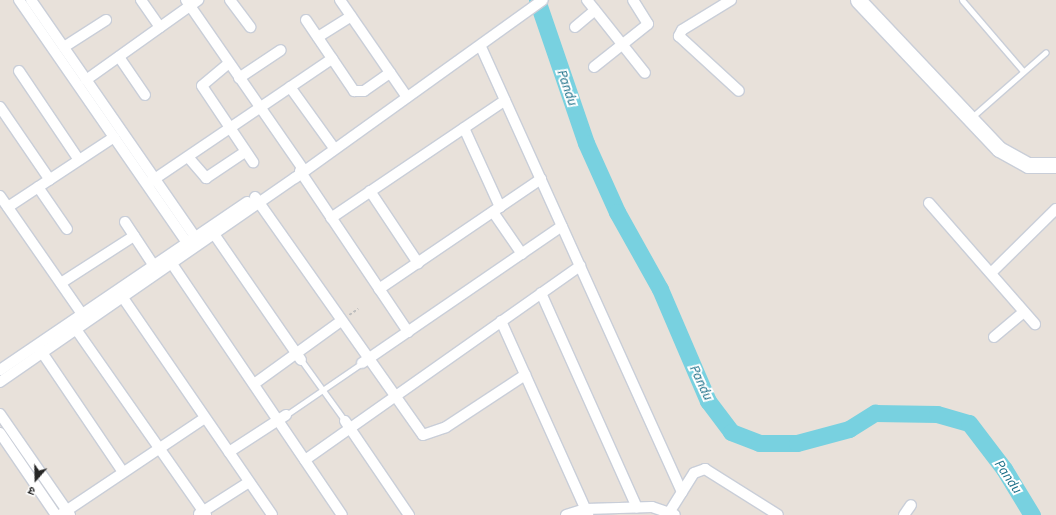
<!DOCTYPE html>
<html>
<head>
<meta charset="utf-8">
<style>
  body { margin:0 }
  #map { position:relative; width:1056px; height:515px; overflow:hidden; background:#e8e1da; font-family:"Source Sans 3","Noto Sans Devanagari",sans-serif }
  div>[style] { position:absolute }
  .river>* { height:17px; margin:-8.5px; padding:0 8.5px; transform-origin:8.5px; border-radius:8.5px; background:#78d1e0 }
  .path>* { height:1.5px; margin-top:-0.75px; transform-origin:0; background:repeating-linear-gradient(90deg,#bebebe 0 3px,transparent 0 5px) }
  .roads { filter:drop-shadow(1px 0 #c9ced8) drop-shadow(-1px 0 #c9ced8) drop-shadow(0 1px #c9ced8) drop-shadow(0 -1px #c9ced8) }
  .lane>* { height:5px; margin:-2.5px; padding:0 2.5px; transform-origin:2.5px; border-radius:2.5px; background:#fff }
  .street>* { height:10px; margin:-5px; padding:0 5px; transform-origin:5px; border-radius:5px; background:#fff }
  .secondary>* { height:15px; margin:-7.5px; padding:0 7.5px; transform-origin:7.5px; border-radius:7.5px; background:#fff }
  span { translate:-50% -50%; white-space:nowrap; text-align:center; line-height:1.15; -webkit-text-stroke:4px #fff; paint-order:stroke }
  .water-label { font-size:14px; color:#1b6f88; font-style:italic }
  .north { position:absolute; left:16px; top:459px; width:40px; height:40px; -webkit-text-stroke:3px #fff; paint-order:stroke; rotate:200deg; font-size:11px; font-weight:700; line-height:16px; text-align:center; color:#272727 }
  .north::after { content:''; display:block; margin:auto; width:14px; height:18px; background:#272727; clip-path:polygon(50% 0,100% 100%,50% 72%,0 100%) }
</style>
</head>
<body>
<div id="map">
  <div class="river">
    <div style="left:537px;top:0;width:151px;rotate:71.1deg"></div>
    <div style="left:586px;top:143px;width:76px;rotate:65.8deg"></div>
    <div style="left:617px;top:212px;width:88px;rotate:60.8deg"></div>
    <div style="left:660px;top:289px;width:122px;rotate:66.8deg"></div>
    <div style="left:708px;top:401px;width:39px;rotate:53deg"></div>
    <div style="left:731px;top:432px;width:30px;rotate:21deg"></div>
    <div style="left:759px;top:443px;width:38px"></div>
    <div style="left:797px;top:443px;width:54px;rotate:-15.1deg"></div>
    <div style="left:849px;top:429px;width:31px;rotate:-32deg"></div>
    <div style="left:875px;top:413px;width:62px;rotate:0.9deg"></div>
    <div style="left:937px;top:414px;width:33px;rotate:16deg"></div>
    <div style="left:969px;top:423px;width:58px;rotate:52.7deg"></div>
    <div style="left:1004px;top:469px;width:54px;rotate:58.7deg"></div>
  </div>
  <div class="path">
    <div style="left:349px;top:315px;width:11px;rotate:-34deg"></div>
  </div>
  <div class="roads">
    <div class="lane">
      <div style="left:962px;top:0;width:94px;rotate:49.3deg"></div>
      <div style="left:972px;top:117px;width:98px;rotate:-41.3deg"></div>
      <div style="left:301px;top:360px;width:75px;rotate:54.2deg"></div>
      <div style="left:286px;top:415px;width:92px;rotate:-34.4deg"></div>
    </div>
    <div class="street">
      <div style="left:19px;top:0;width:295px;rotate:55.3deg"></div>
      <div style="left:31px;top:0;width:288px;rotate:55.3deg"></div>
      <div style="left:141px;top:0;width:33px;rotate:55deg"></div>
      <div style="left:186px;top:0;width:206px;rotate:55.3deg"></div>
      <div style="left:230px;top:0;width:34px;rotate:53deg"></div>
      <div style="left:340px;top:0;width:118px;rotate:55.4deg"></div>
      <div style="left:587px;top:0;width:93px;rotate:51.5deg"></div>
      <div style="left:731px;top:0;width:57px;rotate:148.5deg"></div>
      <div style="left:682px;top:30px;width:7px;rotate:117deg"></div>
      <div style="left:679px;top:36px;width:81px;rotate:42.5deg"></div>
      <div style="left:306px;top:20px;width:86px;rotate:55.9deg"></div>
      <div style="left:354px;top:91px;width:10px"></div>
      <div style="left:364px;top:91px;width:32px;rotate:-35deg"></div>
      <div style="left:575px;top:27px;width:26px;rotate:-40deg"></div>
      <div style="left:318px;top:37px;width:39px;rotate:-32deg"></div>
      <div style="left:64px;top:47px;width:50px;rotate:-32.7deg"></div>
      <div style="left:481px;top:47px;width:488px;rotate:65.7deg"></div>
      <div style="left:682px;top:492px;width:22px;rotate:122deg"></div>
      <div style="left:119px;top:57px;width:46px;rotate:55.6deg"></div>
      <div style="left:229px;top:63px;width:35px;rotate:140deg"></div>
      <div style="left:202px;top:86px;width:92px;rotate:56.1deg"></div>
      <div style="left:594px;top:67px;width:69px;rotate:-38.5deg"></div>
      <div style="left:648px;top:24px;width:28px;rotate:-122deg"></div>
      <div style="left:19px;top:71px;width:107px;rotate:56deg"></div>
      <div style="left:239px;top:78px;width:50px;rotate:-33.7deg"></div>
      <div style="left:86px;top:80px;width:138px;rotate:-35.5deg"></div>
      <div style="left:290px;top:87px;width:75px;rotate:54.2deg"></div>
      <div style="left:0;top:107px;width:88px;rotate:55.6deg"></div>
      <div style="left:464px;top:128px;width:87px;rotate:65.5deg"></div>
      <div style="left:188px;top:157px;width:28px;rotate:49deg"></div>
      <div style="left:206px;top:178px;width:47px;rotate:-33.7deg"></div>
      <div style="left:300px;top:171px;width:194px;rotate:56.1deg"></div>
      <div style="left:150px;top:182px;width:220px;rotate:-34.1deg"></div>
      <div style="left:38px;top:187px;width:51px;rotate:55.4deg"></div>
      <div style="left:370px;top:191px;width:87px;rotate:56.3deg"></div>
      <div style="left:0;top:196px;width:144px;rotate:55.2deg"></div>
      <div style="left:255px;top:197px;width:291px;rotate:54.8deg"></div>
      <div style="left:423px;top:435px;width:24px;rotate:-19deg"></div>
      <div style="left:446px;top:427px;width:95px;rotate:-33.4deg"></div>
      <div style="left:929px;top:203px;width:161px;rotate:48.8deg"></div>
      <div style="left:8px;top:207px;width:127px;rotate:-33.4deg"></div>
      <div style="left:493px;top:212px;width:51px;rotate:55.4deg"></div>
      <div style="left:331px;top:218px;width:210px;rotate:-34.1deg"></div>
      <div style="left:125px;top:222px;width:53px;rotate:56.6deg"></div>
      <div style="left:214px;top:234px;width:153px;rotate:55.4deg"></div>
      <div style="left:168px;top:258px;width:310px;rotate:55.9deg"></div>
      <div style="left:991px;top:273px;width:91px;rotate:-44.6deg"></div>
      <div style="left:61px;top:283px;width:87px;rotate:-32.8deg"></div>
      <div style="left:379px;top:289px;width:196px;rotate:-34.2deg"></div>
      <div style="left:119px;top:292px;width:270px;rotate:55.5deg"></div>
      <div style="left:541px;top:293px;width:235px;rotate:65.9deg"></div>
      <div style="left:501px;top:321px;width:213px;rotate:65.8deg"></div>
      <div style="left:73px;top:325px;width:232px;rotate:55deg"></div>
      <div style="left:994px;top:337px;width:39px;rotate:-40deg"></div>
      <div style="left:39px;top:348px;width:150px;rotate:55.9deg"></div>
      <div style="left:362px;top:363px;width:242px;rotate:-34.4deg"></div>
      <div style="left:0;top:370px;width:299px;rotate:-34.2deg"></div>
      <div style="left:0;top:382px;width:359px;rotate:-34.7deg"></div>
      <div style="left:295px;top:178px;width:305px;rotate:-35.7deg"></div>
      <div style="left:254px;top:384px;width:107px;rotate:-35.9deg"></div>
      <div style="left:0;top:414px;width:123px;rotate:55.3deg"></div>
      <div style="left:345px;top:421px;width:114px;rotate:55.8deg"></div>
      <div style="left:0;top:433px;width:99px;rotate:55.7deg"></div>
      <div style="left:229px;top:452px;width:68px;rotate:-33deg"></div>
      <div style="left:305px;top:460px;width:337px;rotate:-35.2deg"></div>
      <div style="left:682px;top:492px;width:22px;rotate:-58deg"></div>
      <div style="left:694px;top:473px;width:12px;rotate:-20deg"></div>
      <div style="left:705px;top:469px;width:86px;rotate:32.2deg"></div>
      <div style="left:199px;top:514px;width:59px;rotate:-32.6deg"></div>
      <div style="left:60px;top:515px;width:174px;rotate:-33.8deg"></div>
      <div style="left:566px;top:515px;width:21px;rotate:-17deg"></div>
      <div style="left:586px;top:509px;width:66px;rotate:-1.7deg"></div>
      <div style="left:652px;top:507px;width:24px;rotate:19deg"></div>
      <div style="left:904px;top:515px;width:12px;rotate:-55deg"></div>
    </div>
    <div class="secondary">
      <div style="left:858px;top:0;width:205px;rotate:46.6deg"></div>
      <div style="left:999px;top:149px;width:33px;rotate:29deg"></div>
      <div style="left:1028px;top:165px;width:28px"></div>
    </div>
  </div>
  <div class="water-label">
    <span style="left:567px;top:88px;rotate:71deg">Pandu</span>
    <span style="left:701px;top:383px;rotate:65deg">Pandu</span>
    <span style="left:1008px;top:477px;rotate:56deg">Pandu</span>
  </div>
  <div class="north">उ</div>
</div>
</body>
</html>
